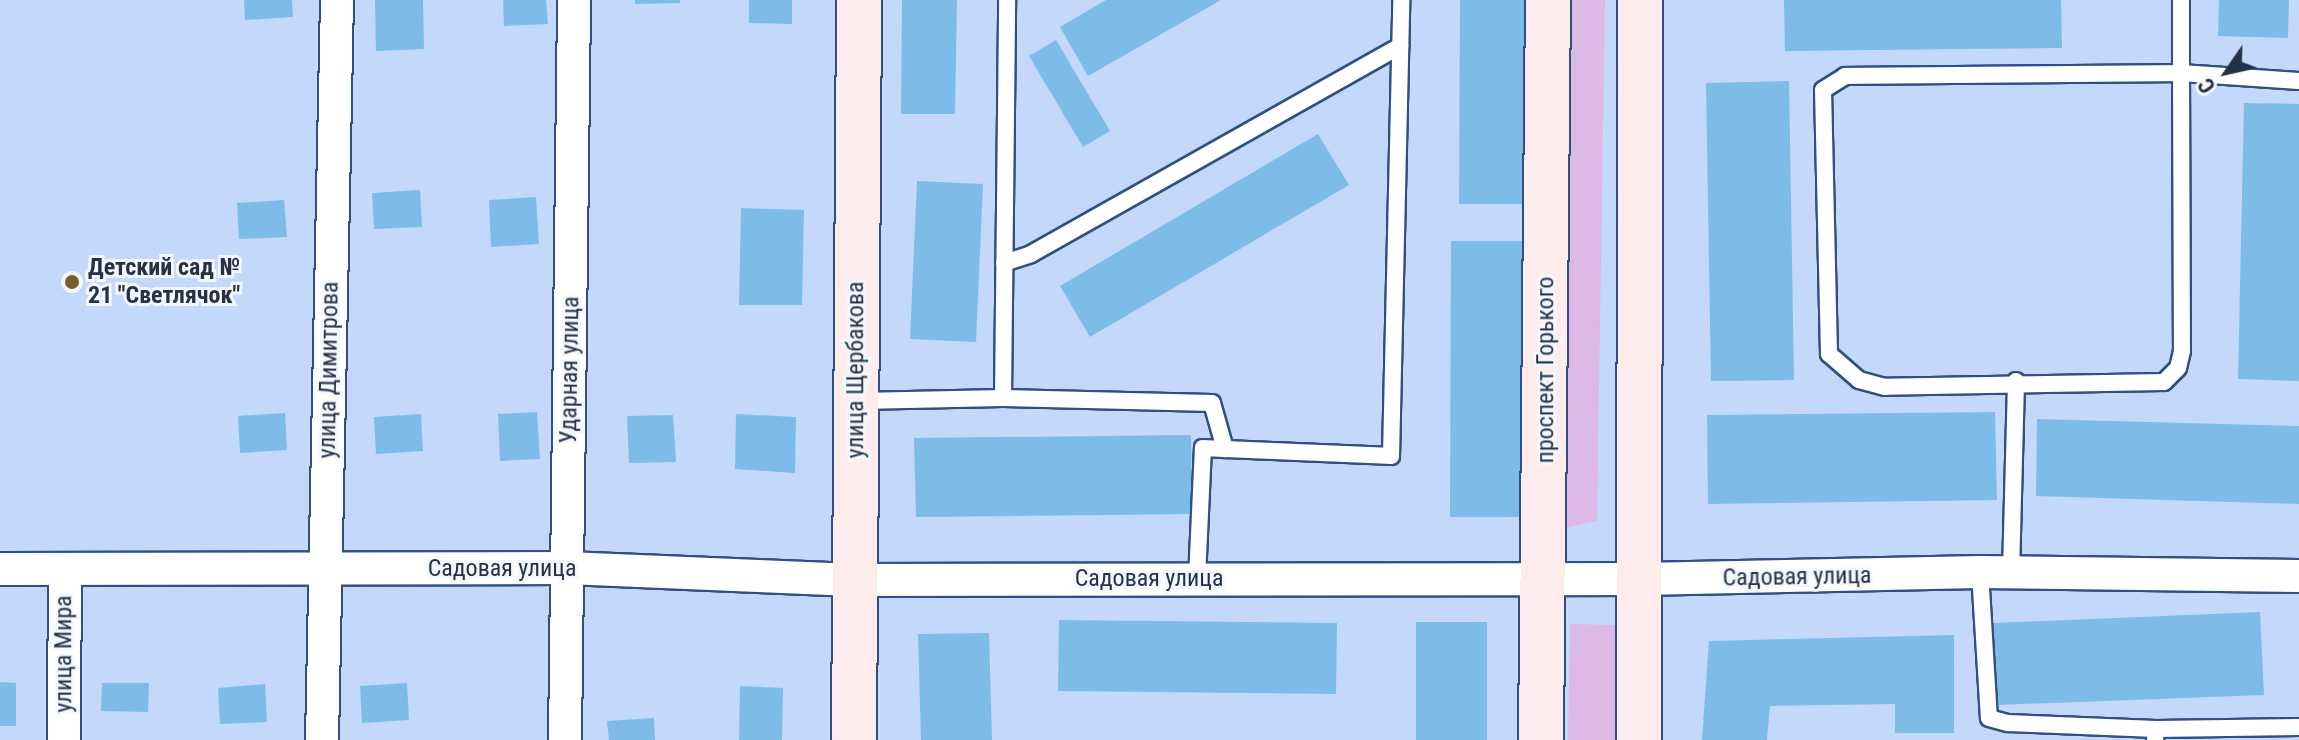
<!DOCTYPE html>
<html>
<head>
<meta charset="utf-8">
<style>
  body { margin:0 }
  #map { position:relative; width:2299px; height:740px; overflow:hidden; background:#c3d8fb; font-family:"Roboto Condensed",sans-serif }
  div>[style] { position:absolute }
  .green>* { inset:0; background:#ddb9e5 }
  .building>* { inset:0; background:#7ebce8 }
  .roads { filter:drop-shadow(2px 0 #314f80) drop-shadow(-2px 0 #314f80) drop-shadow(0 2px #314f80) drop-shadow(0 -2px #314f80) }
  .lane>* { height:16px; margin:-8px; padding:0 8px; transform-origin:8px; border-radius:8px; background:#fff }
  .street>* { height:32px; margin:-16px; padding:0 16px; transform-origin:16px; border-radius:16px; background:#fff }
  .secondary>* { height:44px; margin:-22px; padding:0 22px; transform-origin:22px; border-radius:22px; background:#feecec }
  .dots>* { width:22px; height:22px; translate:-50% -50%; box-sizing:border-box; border:4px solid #f4f8fe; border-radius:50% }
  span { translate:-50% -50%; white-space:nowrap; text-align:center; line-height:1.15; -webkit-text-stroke:6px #f4f8fe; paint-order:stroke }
  .poi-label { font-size:24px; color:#243248; font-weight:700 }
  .left { translate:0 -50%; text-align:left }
  .street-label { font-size:24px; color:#243248 }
  .north { position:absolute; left:2187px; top:32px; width:80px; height:80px; -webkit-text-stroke:6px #f4f8fe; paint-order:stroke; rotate:236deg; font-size:22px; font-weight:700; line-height:32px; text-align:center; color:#243248 }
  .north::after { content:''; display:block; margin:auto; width:28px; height:36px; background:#243248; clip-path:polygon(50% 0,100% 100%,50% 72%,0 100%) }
</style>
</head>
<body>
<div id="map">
  <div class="green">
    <div style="clip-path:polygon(1563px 0,1605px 0,1597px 521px,1561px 529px)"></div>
    <div style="clip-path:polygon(1570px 624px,1616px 625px,1616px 740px,1568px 740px)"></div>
  </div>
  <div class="building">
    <div style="clip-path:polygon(244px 0,292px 0,293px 17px,245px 20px)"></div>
    <div style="clip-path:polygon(375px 0,423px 0,424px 49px,376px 51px)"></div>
    <div style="clip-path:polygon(503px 0,546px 0,548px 24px,504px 26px)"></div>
    <div style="clip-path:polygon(635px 0,680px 0,680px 3px,635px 4px)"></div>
    <div style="clip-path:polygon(749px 0,792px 0,792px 24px,749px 23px)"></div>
    <div style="clip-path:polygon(902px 0,957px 0,955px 114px,901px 114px)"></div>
    <div style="clip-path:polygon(1106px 0,1221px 0,1088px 76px,1060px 27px)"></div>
    <div style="clip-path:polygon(1460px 0,1525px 0,1525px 204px,1459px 204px)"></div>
    <div style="clip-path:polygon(1784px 0,2061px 0,2062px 48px,1785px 51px)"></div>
    <div style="clip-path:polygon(2219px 0,2289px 0,2288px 38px,2218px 36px)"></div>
    <div style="clip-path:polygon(1056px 40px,1110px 131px,1083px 147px,1029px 56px)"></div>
    <div style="clip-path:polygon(1789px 81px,1794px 380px,1711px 381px,1706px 83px)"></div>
    <div style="clip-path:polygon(2244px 103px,2299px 104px,2299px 381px,2238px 379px)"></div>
    <div style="clip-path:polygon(1318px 134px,1349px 185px,1090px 337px,1060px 286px)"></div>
    <div style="clip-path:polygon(917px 181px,983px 184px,976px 342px,910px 339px)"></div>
    <div style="clip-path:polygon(420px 190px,422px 227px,374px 229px,372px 193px)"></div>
    <div style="clip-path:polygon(536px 197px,539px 244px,491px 247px,489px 200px)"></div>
    <div style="clip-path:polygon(284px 200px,287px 237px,239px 239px,237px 203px)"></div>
    <div style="clip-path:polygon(741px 208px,804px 210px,802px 305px,739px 305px)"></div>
    <div style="clip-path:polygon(1451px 241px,1525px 241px,1524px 517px,1450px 517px)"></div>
    <div style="clip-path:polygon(537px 412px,540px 459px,500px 461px,498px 414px)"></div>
    <div style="clip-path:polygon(1995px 412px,1997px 500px,1708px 504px,1707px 415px)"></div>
    <div style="clip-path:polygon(285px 413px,287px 450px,240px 453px,238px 416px)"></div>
    <div style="clip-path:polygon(421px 414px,423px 451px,376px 454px,374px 417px)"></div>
    <div style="clip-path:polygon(736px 414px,796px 417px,795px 473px,735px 469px)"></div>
    <div style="clip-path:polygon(673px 415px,676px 462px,629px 463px,627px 416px)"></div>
    <div style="clip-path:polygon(2037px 419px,2299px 426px,2299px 504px,2036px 496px)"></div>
    <div style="clip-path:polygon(1191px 435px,1192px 514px,916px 517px,914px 438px)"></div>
    <div style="clip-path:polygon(2260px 612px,2264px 695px,1997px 705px,1993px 623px)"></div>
    <div style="clip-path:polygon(1059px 620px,1337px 623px,1336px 694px,1058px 691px)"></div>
    <div style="clip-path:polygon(1416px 622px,1487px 622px,1487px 740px,1416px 740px)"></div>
    <div style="clip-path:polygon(989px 633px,992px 740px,921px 740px,918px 634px)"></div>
    <div style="clip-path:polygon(1954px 635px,1954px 733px,1895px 733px,1895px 704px,1770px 706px,1767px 740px,1702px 740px,1709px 641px)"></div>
    <div style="clip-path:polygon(0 682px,16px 683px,16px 726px,0 726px)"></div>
    <div style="clip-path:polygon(102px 683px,149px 683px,148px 712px,101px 711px)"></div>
    <div style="clip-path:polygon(407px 683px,409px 720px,362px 723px,360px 686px)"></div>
    <div style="clip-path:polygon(265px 684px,267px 722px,220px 724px,218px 688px)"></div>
    <div style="clip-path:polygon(740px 686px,783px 688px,782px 740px,739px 740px)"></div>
    <div style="clip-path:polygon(654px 718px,655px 740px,609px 740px,607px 721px)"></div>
  </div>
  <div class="roads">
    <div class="lane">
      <div style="left:2181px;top:0;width:73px;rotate:90deg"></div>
      <div style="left:2181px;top:73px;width:118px;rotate:3.9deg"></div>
      <div style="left:2181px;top:73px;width:278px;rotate:89.8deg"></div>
      <div style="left:2182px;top:351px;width:17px;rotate:103deg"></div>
      <div style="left:2178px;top:368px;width:20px;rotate:135deg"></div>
      <div style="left:2164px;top:382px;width:279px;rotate:179deg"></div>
      <div style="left:1885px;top:387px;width:27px;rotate:-165deg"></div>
      <div style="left:1859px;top:380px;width:40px;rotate:-139deg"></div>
      <div style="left:1829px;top:354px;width:264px;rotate:-91.3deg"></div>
      <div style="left:1823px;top:90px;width:26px;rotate:-32deg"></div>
      <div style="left:1845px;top:76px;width:336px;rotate:-0.5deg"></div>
      <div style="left:1004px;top:263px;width:28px;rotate:-18deg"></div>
      <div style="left:1031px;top:254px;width:424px;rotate:-29.4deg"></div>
      <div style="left:1003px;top:398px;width:209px;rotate:1.4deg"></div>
      <div style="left:1212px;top:403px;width:48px;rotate:74.2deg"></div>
      <div style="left:859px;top:401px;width:144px;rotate:-1.2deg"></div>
      <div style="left:1003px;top:398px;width:398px;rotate:-89.4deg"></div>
      <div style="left:1980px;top:572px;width:146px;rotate:86.5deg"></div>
      <div style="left:1989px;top:718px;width:20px;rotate:15deg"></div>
      <div style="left:2008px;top:723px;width:148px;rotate:2.3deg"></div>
      <div style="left:2156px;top:729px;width:11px;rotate:95deg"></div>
      <div style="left:2011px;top:573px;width:192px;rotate:-88.5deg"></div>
      <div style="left:1197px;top:579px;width:131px;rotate:-87.4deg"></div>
      <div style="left:1203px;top:448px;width:188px;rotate:2.4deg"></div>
      <div style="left:1391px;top:456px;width:456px;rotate:-88.7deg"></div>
      <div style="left:2156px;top:729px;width:143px;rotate:-0.8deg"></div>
    </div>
    <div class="street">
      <div style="left:0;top:569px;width:567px;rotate:-0.1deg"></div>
      <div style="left:567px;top:568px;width:287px;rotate:2.4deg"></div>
      <div style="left:854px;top:580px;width:787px;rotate:-0.07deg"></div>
      <div style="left:1641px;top:579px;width:339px;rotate:-1.2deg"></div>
      <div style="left:1980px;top:572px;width:319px;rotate:0.7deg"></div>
      <div style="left:64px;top:740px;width:171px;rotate:-89.7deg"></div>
      <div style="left:322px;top:740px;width:740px;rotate:-88.84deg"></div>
      <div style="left:565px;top:740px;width:740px;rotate:-89.3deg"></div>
    </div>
    <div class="secondary">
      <div style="left:854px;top:740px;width:740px;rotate:-89.61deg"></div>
      <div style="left:1541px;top:740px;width:740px;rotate:-89.46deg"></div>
      <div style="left:1639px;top:740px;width:740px;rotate:-89.92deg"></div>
    </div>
  </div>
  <div class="dots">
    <div style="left:72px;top:282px;background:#775c2e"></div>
  </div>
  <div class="poi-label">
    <span class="left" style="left:88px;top:282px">Детский сад №<br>21 "Светлячок"</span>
  </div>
  <div class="street-label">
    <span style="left:329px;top:370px;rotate:-89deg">улица Димитрова</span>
    <span style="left:570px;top:370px;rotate:-89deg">Ударная улица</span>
    <span style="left:856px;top:370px;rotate:-90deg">улица Щербакова</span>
    <span style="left:1546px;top:370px;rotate:-90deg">проспект Горького</span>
    <span style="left:502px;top:569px">Садовая улица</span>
    <span style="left:1797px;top:577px;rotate:-1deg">Садовая улица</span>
    <span style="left:1149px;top:579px">Садовая улица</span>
    <span style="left:64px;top:654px;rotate:-90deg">улица Мира</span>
  </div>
  <div class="north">С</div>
</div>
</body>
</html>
